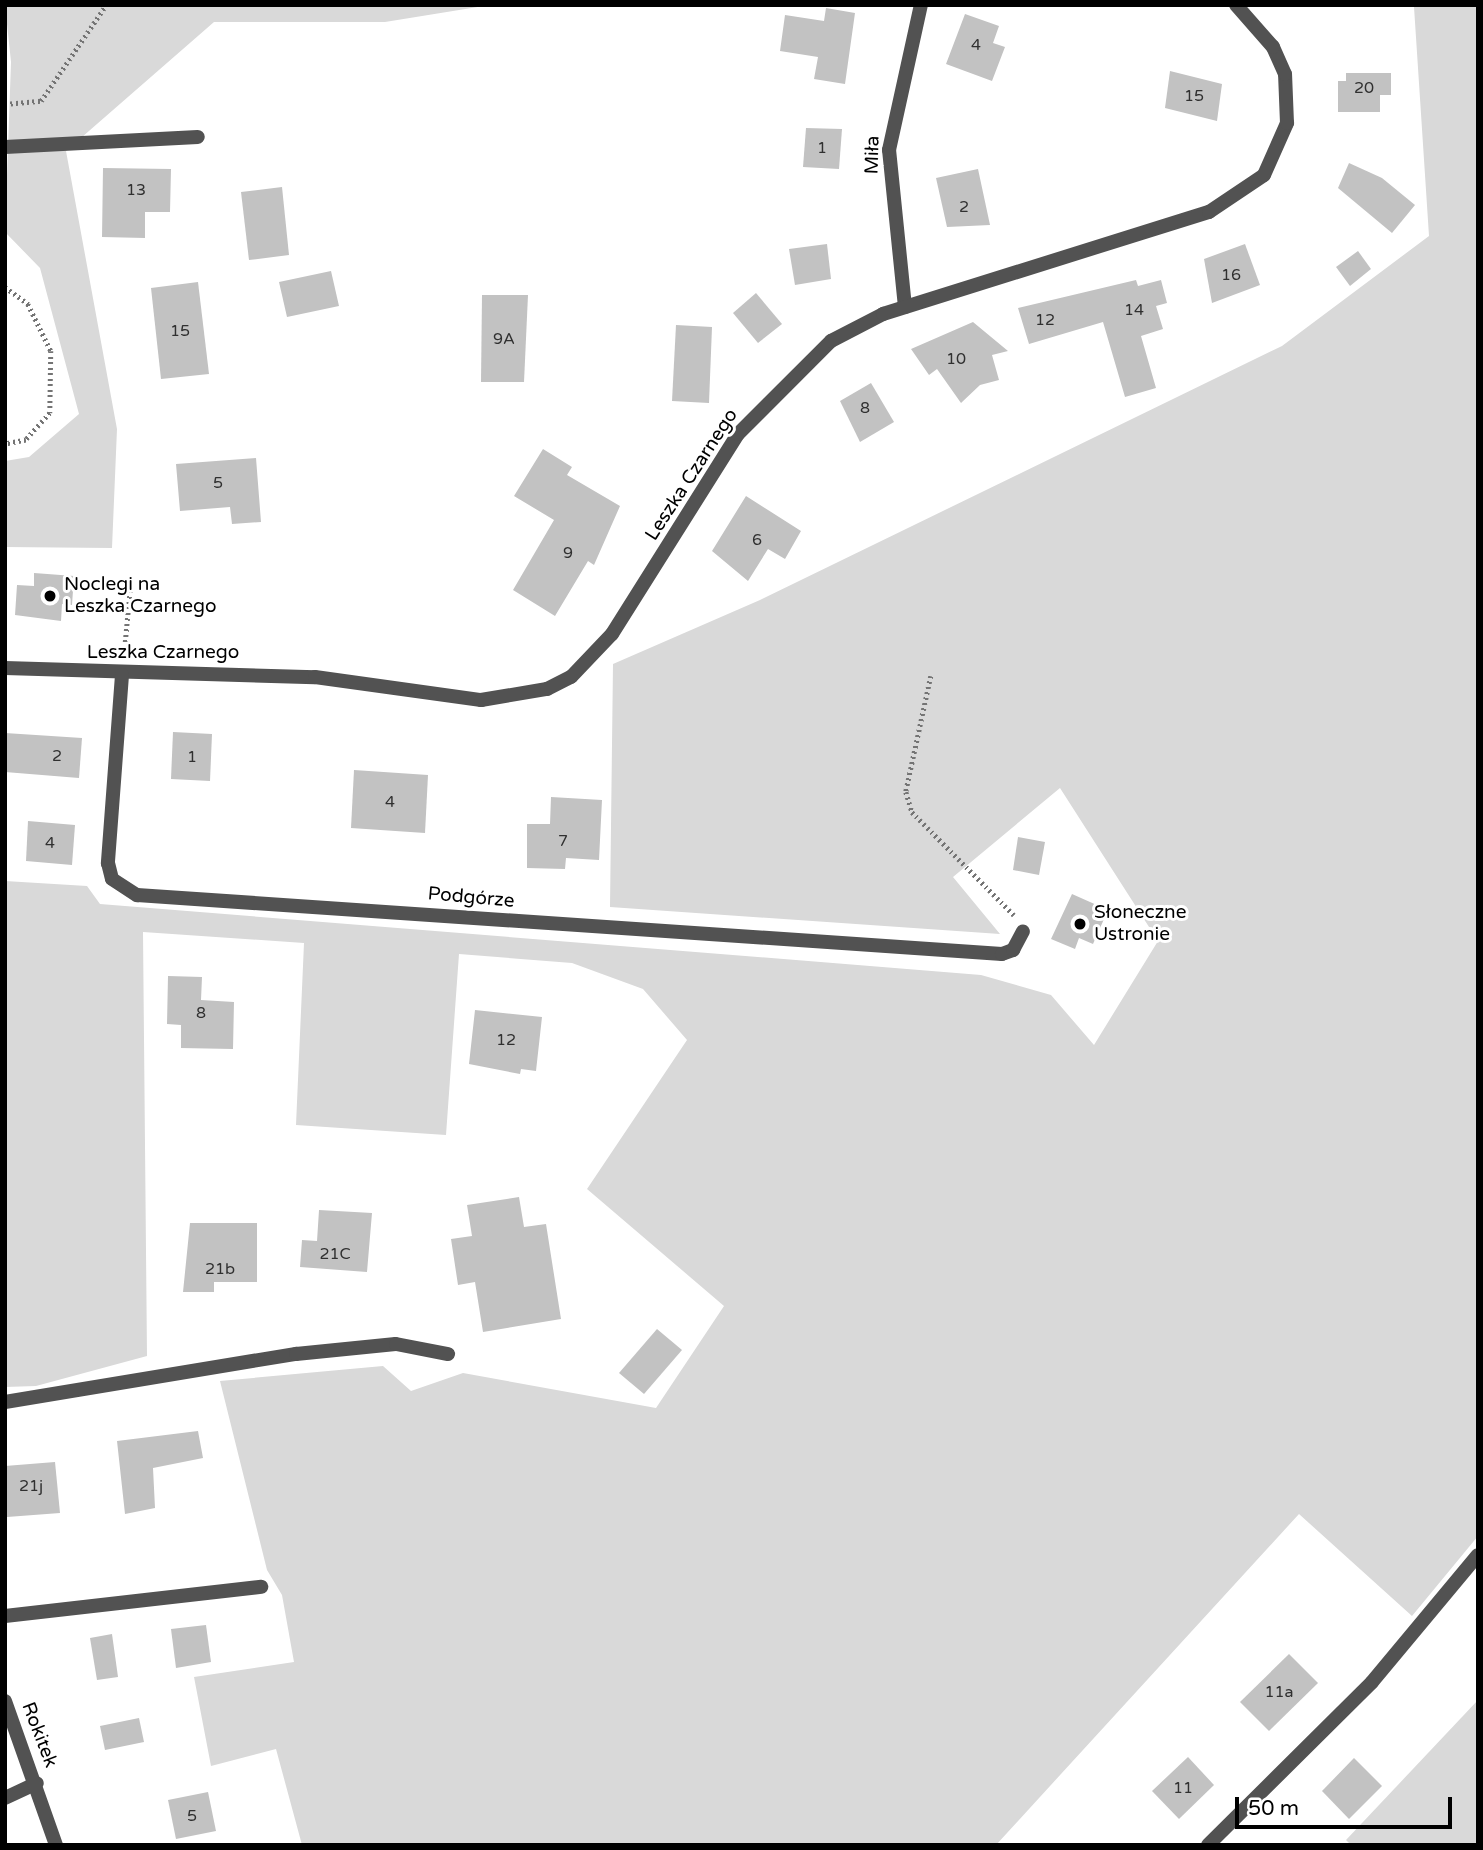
<!DOCTYPE html>
<html>
<head>
<meta charset="utf-8">
<style>
  body { margin:0 }
  #map { position:relative; width:1483px; height:1850px; overflow:hidden; background:#fff; font-family:"Varela Round",sans-serif }
  div>[style] { position:absolute }
  .green>* { inset:0; background:#d9d9d9 }
  .building>* { inset:0; background:#c2c2c2 }
  .path>* { height:4.5px; margin-top:-2.25px; transform-origin:0; background:repeating-linear-gradient(90deg,#747474 0 2px,transparent 0 5.5px) }
  .service>* { height:14px; margin:-7px; padding:0 7px; transform-origin:7px; border-radius:7px; background:#525252 }
  .minor>* { height:14px; margin:-7px; padding:0 7px; transform-origin:7px; border-radius:7px; background:#525252 }
  .dots>* { width:19px; height:19px; translate:-50% -50%; box-sizing:border-box; border:4px solid #fff; border-radius:50% }
  span { translate:-50% -50%; white-space:nowrap; text-align:center; line-height:1.15; -webkit-text-stroke:6px #fff; paint-order:stroke }
  .number-label { font-size:16px; color:#303030 }
  .number-label span { -webkit-text-stroke-width:0 }
  .street-label { font-size:19px; color:#000 }
  .poi-label { font-size:19px; color:#000 }
  .left { translate:0 -50%; text-align:left }
  .frame { position:absolute; inset:0; border:7px solid #000; pointer-events:none }
  .scale { position:absolute; left:1235px; top:1797px; width:217px; height:32px; box-sizing:border-box; border:4px solid #000; border-top:0; padding-left:9px; font-size:21px; line-height:24px; white-space:nowrap; color:#000; -webkit-text-stroke:5px #fff; paint-order:stroke }
</style>
</head>
<body>
<div id="map">
  <div class="green">
    <div style="clip-path:polygon(5px 5px,490px 5px,385px 22px,214px 22px,66px 151px,117px 429px,112px 548px,5px 547px,5px 461px,29px 457px,79px 414px,40px 268px,5px 232px,11px 62px)"></div>
    <div style="clip-path:polygon(1478px 5px,1478px 1536px,1412px 1616px,1299px 1514px,996px 1845px,302px 1845px,276px 1749px,211px 1766px,194px 1677px,294px 1662px,282px 1595px,267px 1570px,220px 1381px,383px 1366px,411px 1391px,463px 1373px,656px 1408px,724px 1306px,587px 1189px,687px 1040px,643px 989px,572px 963px,459px 954px,446px 1135px,296px 1125px,304px 943px,143px 932px,147px 1356px,36px 1386px,5px 1387px,5px 881px,87px 886px,100px 904px,981px 975px,1051px 995px,1094px 1045px,1158px 941px,1060px 788px,953px 877px,1000px 934px,610px 907px,613px 664px,760px 600px,1282px 346px,1429px 236px,1414px 7px)"></div>
    <div style="clip-path:polygon(1478px 1700px,1478px 1845px,1351px 1845px,1346px 1840px)"></div>
  </div>
  <div class="building">
    <div style="clip-path:polygon(826px 8px,855px 13px,845px 84px,814px 79px,818px 57px,780px 51px,785px 15px,824px 21px)"></div>
    <div style="clip-path:polygon(965px 14px,999px 26px,993px 43px,1005px 47px,992px 81px,946px 64px)"></div>
    <div style="clip-path:polygon(1170px 71px,1222px 84px,1217px 121px,1165px 108px)"></div>
    <div style="clip-path:polygon(1346px 73px,1391px 73px,1391px 95px,1380px 95px,1380px 112px,1338px 112px,1338px 81px,1346px 81px)"></div>
    <div style="clip-path:polygon(806px 128px,842px 129px,839px 169px,803px 167px)"></div>
    <div style="clip-path:polygon(1349px 163px,1382px 178px,1415px 205px,1392px 233px,1338px 188px)"></div>
    <div style="clip-path:polygon(103px 168px,171px 169px,170px 212px,145px 212px,145px 238px,102px 237px)"></div>
    <div style="clip-path:polygon(978px 169px,990px 225px,947px 227px,936px 178px)"></div>
    <div style="clip-path:polygon(282px 187px,289px 255px,249px 260px,241px 192px)"></div>
    <div style="clip-path:polygon(827px 244px,831px 279px,795px 285px,789px 249px)"></div>
    <div style="clip-path:polygon(1245px 244px,1260px 285px,1212px 303px,1204px 259px)"></div>
    <div style="clip-path:polygon(1358px 251px,1371px 269px,1350px 286px,1336px 267px)"></div>
    <div style="clip-path:polygon(331px 271px,339px 306px,287px 317px,279px 282px)"></div>
    <div style="clip-path:polygon(1136px 280px,1138px 286px,1161px 280px,1167px 303px,1156px 306px,1163px 329px,1141px 336px,1156px 388px,1125px 397px,1103px 322px,1029px 344px,1018px 308px)"></div>
    <div style="clip-path:polygon(198px 282px,209px 374px,161px 379px,151px 288px)"></div>
    <div style="clip-path:polygon(756px 293px,782px 324px,758px 343px,733px 313px)"></div>
    <div style="clip-path:polygon(482px 295px,528px 295px,524px 382px,481px 382px)"></div>
    <div style="clip-path:polygon(973px 322px,1008px 351px,992px 355px,999px 380px,980px 385px,961px 403px,937px 369px,929px 375px,911px 349px)"></div>
    <div style="clip-path:polygon(676px 325px,712px 327px,709px 403px,672px 401px)"></div>
    <div style="clip-path:polygon(871px 383px,894px 422px,860px 442px,840px 401px)"></div>
    <div style="clip-path:polygon(543px 449px,572px 467px,567px 475px,620px 506px,594px 565px,588px 561px,555px 616px,513px 590px,554px 520px,514px 496px)"></div>
    <div style="clip-path:polygon(256px 458px,261px 522px,232px 524px,230px 507px,180px 511px,176px 464px)"></div>
    <div style="clip-path:polygon(746px 496px,801px 531px,785px 559px,768px 549px,748px 581px,712px 551px)"></div>
    <div style="clip-path:polygon(34px 573px,74px 576px,72px 605px,62px 604px,61px 621px,15px 615px,17px 585px,34px 586px)"></div>
    <div style="clip-path:polygon(173px 732px,212px 734px,210px 781px,171px 779px)"></div>
    <div style="clip-path:polygon(5px 733px,82px 738px,79px 778px,5px 772px)"></div>
    <div style="clip-path:polygon(354px 770px,428px 775px,425px 833px,351px 828px)"></div>
    <div style="clip-path:polygon(551px 797px,602px 800px,599px 860px,566px 858px,565px 869px,527px 868px,527px 824px,550px 824px)"></div>
    <div style="clip-path:polygon(28px 821px,75px 825px,72px 865px,26px 861px)"></div>
    <div style="clip-path:polygon(1018px 837px,1045px 842px,1039px 875px,1013px 870px)"></div>
    <div style="clip-path:polygon(1072px 894px,1108px 910px,1093px 944px,1079px 938px,1075px 949px,1051px 939px)"></div>
    <div style="clip-path:polygon(168px 976px,202px 977px,201px 1000px,234px 1002px,233px 1049px,181px 1048px,181px 1025px,167px 1024px)"></div>
    <div style="clip-path:polygon(475px 1010px,542px 1017px,536px 1071px,521px 1069px,520px 1074px,469px 1064px)"></div>
    <div style="clip-path:polygon(519px 1197px,524px 1227px,546px 1224px,561px 1319px,483px 1332px,475px 1282px,458px 1285px,451px 1239px,472px 1236px,467px 1205px)"></div>
    <div style="clip-path:polygon(319px 1210px,372px 1213px,367px 1272px,300px 1267px,302px 1240px,317px 1241px)"></div>
    <div style="clip-path:polygon(190px 1223px,257px 1223px,257px 1282px,214px 1282px,214px 1292px,183px 1292px)"></div>
    <div style="clip-path:polygon(657px 1329px,682px 1350px,644px 1394px,619px 1373px)"></div>
    <div style="clip-path:polygon(198px 1431px,203px 1458px,153px 1468px,155px 1508px,125px 1514px,117px 1441px)"></div>
    <div style="clip-path:polygon(55px 1462px,60px 1513px,7px 1517px,5px 1466px)"></div>
    <div style="clip-path:polygon(206px 1625px,211px 1662px,176px 1668px,171px 1629px)"></div>
    <div style="clip-path:polygon(112px 1634px,118px 1677px,97px 1680px,90px 1638px)"></div>
    <div style="clip-path:polygon(1289px 1654px,1318px 1683px,1269px 1731px,1240px 1702px)"></div>
    <div style="clip-path:polygon(139px 1718px,144px 1742px,105px 1750px,100px 1726px)"></div>
    <div style="clip-path:polygon(1188px 1757px,1214px 1785px,1179px 1819px,1152px 1791px)"></div>
    <div style="clip-path:polygon(1354px 1758px,1382px 1786px,1349px 1819px,1322px 1791px)"></div>
    <div style="clip-path:polygon(208px 1792px,216px 1831px,176px 1839px,168px 1800px)"></div>
  </div>
  <div class="path">
    <div style="left:5px;top:104px;width:36px;rotate:-5deg"></div>
    <div style="left:41px;top:101px;width:116px;rotate:-55.9deg"></div>
    <div style="left:5px;top:287px;width:29px;rotate:36deg"></div>
    <div style="left:28px;top:304px;width:52px;rotate:63.9deg"></div>
    <div style="left:51px;top:351px;width:62px;rotate:90.9deg"></div>
    <div style="left:50px;top:413px;width:36px;rotate:132deg"></div>
    <div style="left:26px;top:440px;width:21px;rotate:169deg"></div>
    <div style="left:124px;top:653px;width:64px;rotate:-84.6deg"></div>
    <div style="left:931px;top:676px;width:119px;rotate:102.2deg"></div>
    <div style="left:906px;top:792px;width:21px;rotate:73deg"></div>
    <div style="left:912px;top:812px;width:145px;rotate:45.3deg"></div>
  </div>
  <div class="service">
    <div style="left:5px;top:147px;width:193px;rotate:-3deg"></div>
    <div style="left:5px;top:1616px;width:258px;rotate:-6.5deg"></div>
    <div style="left:5px;top:1798px;width:35px;rotate:-25deg"></div>
  </div>
  <div class="minor">
    <div style="left:905px;top:307px;width:158px;rotate:-95.8deg"></div>
    <div style="left:889px;top:150px;width:148px;rotate:-77.6deg"></div>
    <div style="left:5px;top:668px;width:310px;rotate:1.7deg"></div>
    <div style="left:315px;top:677px;width:168px;rotate:7.9deg"></div>
    <div style="left:481px;top:700px;width:67px;rotate:-9.5deg"></div>
    <div style="left:547px;top:689px;width:27px;rotate:-27deg"></div>
    <div style="left:571px;top:677px;width:59px;rotate:-46.4deg"></div>
    <div style="left:612px;top:634px;width:236px;rotate:-57.8deg"></div>
    <div style="left:738px;top:434px;width:132px;rotate:-45deg"></div>
    <div style="left:831px;top:341px;width:59px;rotate:-27.4deg"></div>
    <div style="left:883px;top:314px;width:342px;rotate:-17.4deg"></div>
    <div style="left:1209px;top:212px;width:66px;rotate:-33.9deg"></div>
    <div style="left:1264px;top:175px;width:57px;rotate:-66.1deg"></div>
    <div style="left:1287px;top:123px;width:49px;rotate:-92.3deg"></div>
    <div style="left:1285px;top:74px;width:30px;rotate:-114deg"></div>
    <div style="left:1273px;top:47px;width:56px;rotate:-131.4deg"></div>
    <div style="left:122px;top:675px;width:189px;rotate:94.3deg"></div>
    <div style="left:108px;top:863px;width:16px;rotate:76deg"></div>
    <div style="left:112px;top:879px;width:30px;rotate:33deg"></div>
    <div style="left:137px;top:895px;width:867px;rotate:3.9deg"></div>
    <div style="left:1002px;top:954px;width:12px;rotate:-20deg"></div>
    <div style="left:1013px;top:950px;width:21px;rotate:-62deg"></div>
    <div style="left:5px;top:1402px;width:295px;rotate:-9.4deg"></div>
    <div style="left:296px;top:1354px;width:100px;rotate:-5.7deg"></div>
    <div style="left:396px;top:1344px;width:53px;rotate:10.9deg"></div>
    <div style="left:5px;top:1701px;width:153px;rotate:70.5deg"></div>
    <div style="left:1208px;top:1845px;width:231px;rotate:-44.8deg"></div>
    <div style="left:1372px;top:1682px;width:165px;rotate:-50.2deg"></div>
  </div>
  <div class="dots">
    <div style="left:50px;top:596px;background:#000"></div>
    <div style="left:1080px;top:924px;background:#000"></div>
  </div>
  <div class="number-label">
    <span style="left:976px;top:45px">4</span>
    <span style="left:1364px;top:88px">20</span>
    <span style="left:1194px;top:96px">15</span>
    <span style="left:822px;top:148px">1</span>
    <span style="left:136px;top:190px">13</span>
    <span style="left:964px;top:207px">2</span>
    <span style="left:1231px;top:275px">16</span>
    <span style="left:1134px;top:310px">14</span>
    <span style="left:1045px;top:320px">12</span>
    <span style="left:180px;top:331px">15</span>
    <span style="left:504px;top:339px">9A</span>
    <span style="left:956px;top:359px">10</span>
    <span style="left:865px;top:408px">8</span>
    <span style="left:218px;top:483px">5</span>
    <span style="left:757px;top:540px">6</span>
    <span style="left:568px;top:553px">9</span>
    <span style="left:57px;top:756px">2</span>
    <span style="left:192px;top:757px">1</span>
    <span style="left:390px;top:802px">4</span>
    <span style="left:563px;top:841px">7</span>
    <span style="left:50px;top:843px">4</span>
    <span style="left:201px;top:1013px">8</span>
    <span style="left:506px;top:1040px">12</span>
    <span style="left:335px;top:1254px">21C</span>
    <span style="left:220px;top:1269px">21b</span>
    <span style="left:31px;top:1486px">21j</span>
    <span style="left:1279px;top:1692px">11a</span>
    <span style="left:1183px;top:1788px">11</span>
    <span style="left:192px;top:1816px">5</span>
  </div>
  <div class="street-label">
    <span style="left:873px;top:155px;rotate:-88deg">Miła</span>
    <span style="left:692px;top:475px;rotate:-57deg">Leszka Czarnego</span>
    <span style="left:163px;top:653px">Leszka Czarnego</span>
    <span style="left:471px;top:898px;rotate:5deg">Podgórze</span>
    <span style="left:39px;top:1735px;rotate:69deg">Rokitek</span>
  </div>
  <div class="poi-label">
    <span class="left" style="left:64px;top:596px">Noclegi na<br>Leszka Czarnego</span>
    <span class="left" style="left:1094px;top:924px">Słoneczne<br>Ustronie</span>
  </div>
  <div class="frame"></div>
  <div class="scale">50 m</div>
</div>
</body>
</html>
